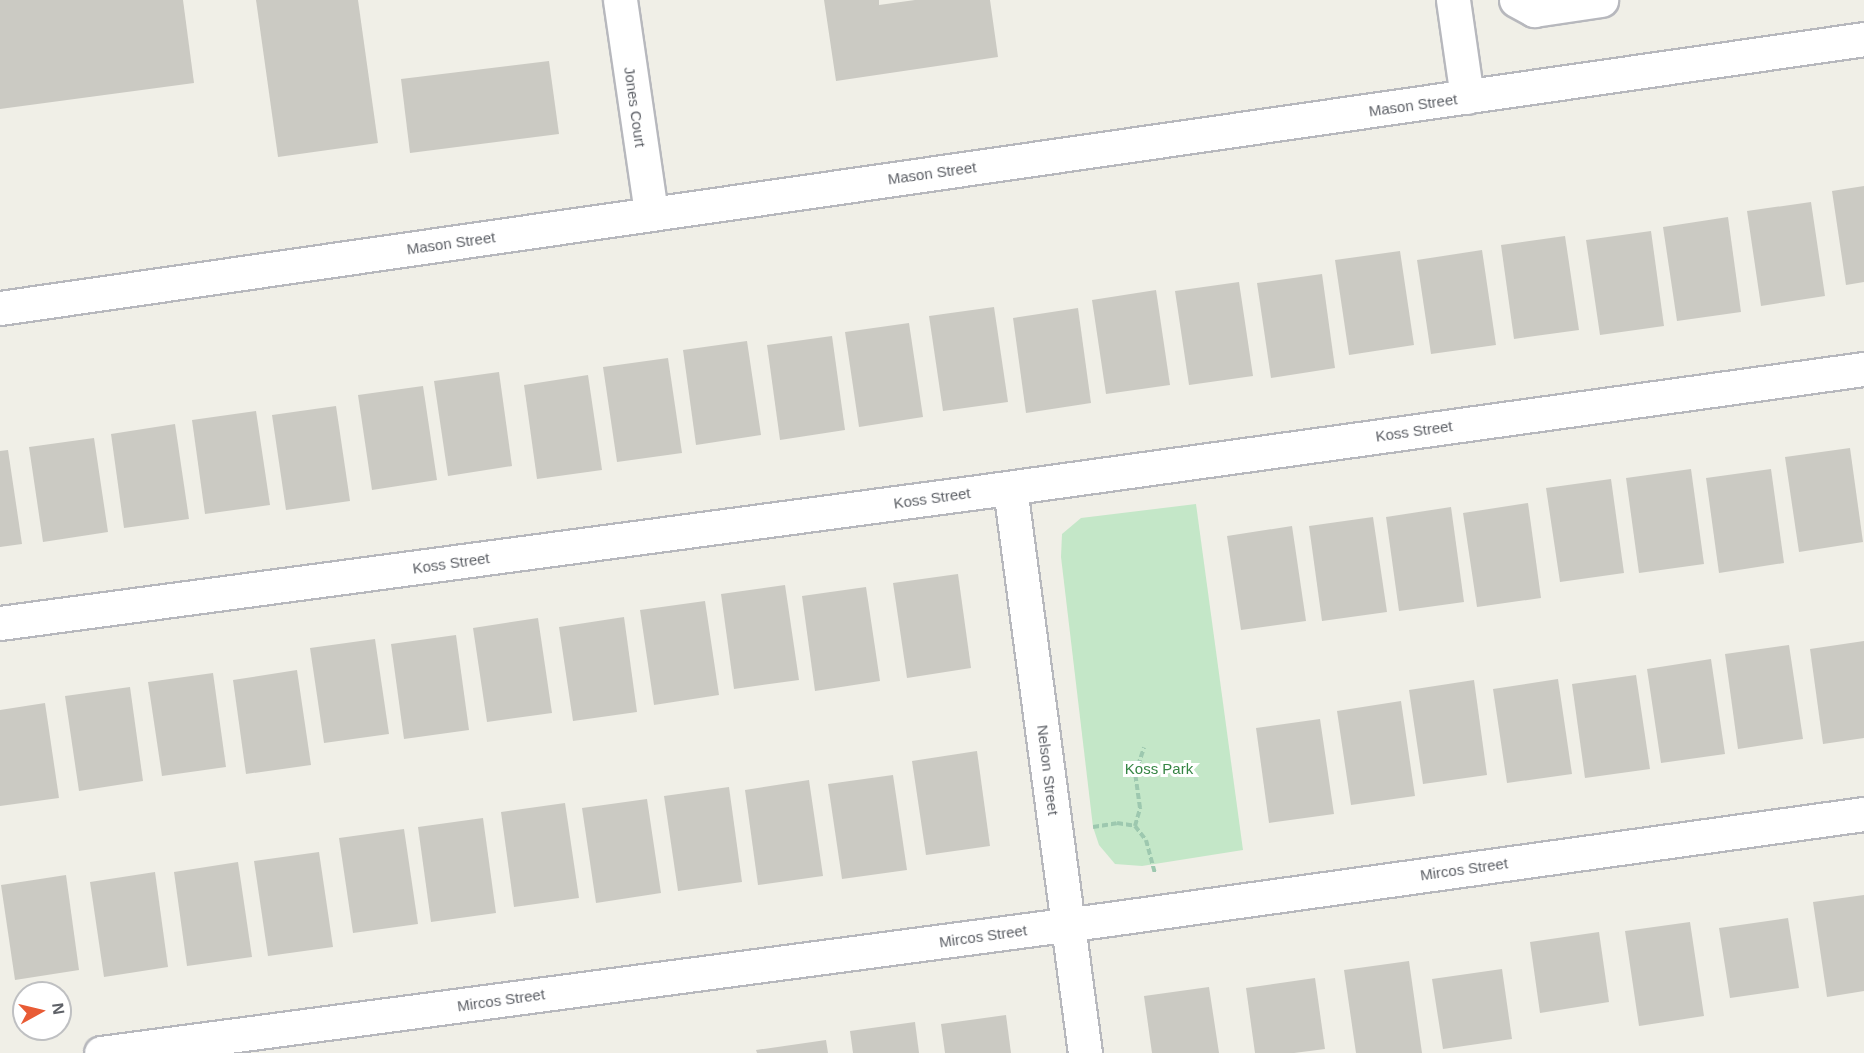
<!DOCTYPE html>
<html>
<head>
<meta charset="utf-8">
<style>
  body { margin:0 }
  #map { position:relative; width:1864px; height:1053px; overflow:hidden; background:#f0efe7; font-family:Helvetica,sans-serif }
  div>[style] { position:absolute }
  .green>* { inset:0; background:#c4e7c8 }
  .building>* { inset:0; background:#cbcac3 }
  .path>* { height:4px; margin-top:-2px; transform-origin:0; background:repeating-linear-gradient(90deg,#9dc8af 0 6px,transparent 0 9px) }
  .roads { filter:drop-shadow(2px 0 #b7b8bd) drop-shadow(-2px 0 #b7b8bd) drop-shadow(0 2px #b7b8bd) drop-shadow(0 -2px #b7b8bd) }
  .minor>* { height:33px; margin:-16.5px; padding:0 16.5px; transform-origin:16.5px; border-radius:16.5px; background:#fff }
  span { translate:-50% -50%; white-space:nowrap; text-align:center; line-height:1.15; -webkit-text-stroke:6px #fff; paint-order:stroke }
  .street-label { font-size:15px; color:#5e6167 }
  .park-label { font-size:15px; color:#368544 }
  .north { position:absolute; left:12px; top:981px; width:60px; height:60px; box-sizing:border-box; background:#fff; border:2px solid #bfc0c2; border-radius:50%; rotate:82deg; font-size:16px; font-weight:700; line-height:24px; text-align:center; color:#5e6167 }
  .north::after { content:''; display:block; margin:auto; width:21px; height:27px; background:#e85b35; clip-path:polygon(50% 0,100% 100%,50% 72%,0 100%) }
</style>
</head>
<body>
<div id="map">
  <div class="green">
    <div style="clip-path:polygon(1196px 504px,1243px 850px,1142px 866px,1115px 864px,1099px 845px,1093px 827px,1061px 557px,1062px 534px,1081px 518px)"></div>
  </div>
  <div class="building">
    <div style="clip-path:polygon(0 0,183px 0,194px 83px,0 109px)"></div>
    <div style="clip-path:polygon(256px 0,358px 0,378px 143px,278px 157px)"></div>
    <div style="clip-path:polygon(824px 0,879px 0,879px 5px,915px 0,990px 0,998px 57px,836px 81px)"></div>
    <div style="clip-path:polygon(549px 61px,559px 134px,410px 153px,401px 79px)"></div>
    <div style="clip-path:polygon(1864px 186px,1864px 282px,1846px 285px,1832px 191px)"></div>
    <div style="clip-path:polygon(1811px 202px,1825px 296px,1761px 306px,1747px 211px)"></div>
    <div style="clip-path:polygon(1728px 217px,1741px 312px,1677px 321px,1663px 227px)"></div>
    <div style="clip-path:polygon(1651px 231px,1664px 326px,1600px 335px,1586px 240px)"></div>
    <div style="clip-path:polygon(1565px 236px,1579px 330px,1514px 339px,1501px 245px)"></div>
    <div style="clip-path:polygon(1482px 250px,1496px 345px,1431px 354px,1417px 260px)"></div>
    <div style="clip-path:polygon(1400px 251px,1414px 345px,1349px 355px,1335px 260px)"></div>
    <div style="clip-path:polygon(1322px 274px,1335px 368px,1271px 378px,1257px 283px)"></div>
    <div style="clip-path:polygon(1239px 282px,1253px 376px,1189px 385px,1175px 291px)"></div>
    <div style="clip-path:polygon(1156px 290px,1170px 385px,1106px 394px,1092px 300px)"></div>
    <div style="clip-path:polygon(994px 307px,1008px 402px,943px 411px,929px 316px)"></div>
    <div style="clip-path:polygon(1078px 308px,1091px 403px,1026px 413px,1013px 318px)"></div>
    <div style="clip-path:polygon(909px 323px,923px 417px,859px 427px,845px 332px)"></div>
    <div style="clip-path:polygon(832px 336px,845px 430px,780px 440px,767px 345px)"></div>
    <div style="clip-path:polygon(747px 341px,761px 435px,696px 445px,683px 350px)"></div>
    <div style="clip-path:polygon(668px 358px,682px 453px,617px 462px,603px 367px)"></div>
    <div style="clip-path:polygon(499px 372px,512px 466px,448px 476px,434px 381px)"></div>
    <div style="clip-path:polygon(588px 375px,602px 470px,537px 479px,524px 385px)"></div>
    <div style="clip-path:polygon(423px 386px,437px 480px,372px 490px,358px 395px)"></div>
    <div style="clip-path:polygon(336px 406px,350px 501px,286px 510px,272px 415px)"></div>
    <div style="clip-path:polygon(256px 411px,270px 505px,205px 514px,192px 420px)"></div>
    <div style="clip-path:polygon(175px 424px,189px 519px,124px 528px,111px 434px)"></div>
    <div style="clip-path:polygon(94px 438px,108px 532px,43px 542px,29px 447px)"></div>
    <div style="clip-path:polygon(1850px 448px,1863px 542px,1799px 552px,1785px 457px)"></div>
    <div style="clip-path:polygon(8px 450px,22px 544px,0 547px,0 451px)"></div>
    <div style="clip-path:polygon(1691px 469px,1704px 564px,1639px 573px,1626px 478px)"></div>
    <div style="clip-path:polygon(1771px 469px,1784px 563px,1719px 573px,1706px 478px)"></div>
    <div style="clip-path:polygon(1611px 479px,1624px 573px,1560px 582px,1546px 488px)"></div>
    <div style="clip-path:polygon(1528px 503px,1541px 598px,1477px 607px,1463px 513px)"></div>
    <div style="clip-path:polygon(1451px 507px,1464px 602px,1399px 611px,1386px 517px)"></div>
    <div style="clip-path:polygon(1373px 517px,1387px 612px,1322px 621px,1309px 526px)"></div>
    <div style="clip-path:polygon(1292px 526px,1306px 621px,1241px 630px,1227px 536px)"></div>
    <div style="clip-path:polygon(958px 574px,971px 668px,907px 678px,893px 583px)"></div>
    <div style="clip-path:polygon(785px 585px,799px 680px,734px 689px,721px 594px)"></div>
    <div style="clip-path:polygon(866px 587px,880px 681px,815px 691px,802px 596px)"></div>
    <div style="clip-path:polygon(705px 601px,719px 695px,654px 705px,640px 610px)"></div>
    <div style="clip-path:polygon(624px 617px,637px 712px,573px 721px,559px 627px)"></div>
    <div style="clip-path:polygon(538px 618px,552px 713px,487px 722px,473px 628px)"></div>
    <div style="clip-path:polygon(456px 635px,469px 730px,404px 739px,391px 644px)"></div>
    <div style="clip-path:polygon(375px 639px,389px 734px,324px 743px,310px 648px)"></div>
    <div style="clip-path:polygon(1864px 641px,1864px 738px,1823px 744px,1810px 649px)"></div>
    <div style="clip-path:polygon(1789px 645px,1803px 739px,1738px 749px,1725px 654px)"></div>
    <div style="clip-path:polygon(1711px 659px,1725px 754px,1661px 763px,1647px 669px)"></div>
    <div style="clip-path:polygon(297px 670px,311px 765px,246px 774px,233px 680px)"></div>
    <div style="clip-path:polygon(213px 673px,226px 767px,162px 776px,148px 682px)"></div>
    <div style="clip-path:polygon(1636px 675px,1650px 769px,1585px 778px,1572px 684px)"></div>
    <div style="clip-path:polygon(1558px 679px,1572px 774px,1507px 783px,1493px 689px)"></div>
    <div style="clip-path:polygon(1474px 680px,1487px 775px,1423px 784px,1409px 690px)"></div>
    <div style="clip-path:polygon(130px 687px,143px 781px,79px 791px,65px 696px)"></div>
    <div style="clip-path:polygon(1401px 701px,1415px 796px,1351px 805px,1337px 711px)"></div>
    <div style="clip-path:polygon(45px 703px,59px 798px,0 806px,0 710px)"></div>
    <div style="clip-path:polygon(1320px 719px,1334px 814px,1269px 823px,1256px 728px)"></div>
    <div style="clip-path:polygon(977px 751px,990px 846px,926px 855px,912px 761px)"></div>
    <div style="clip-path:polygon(893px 775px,907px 870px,842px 879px,828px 784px)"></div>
    <div style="clip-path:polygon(809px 780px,823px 876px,758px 885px,745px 790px)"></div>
    <div style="clip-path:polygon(729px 787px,742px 882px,678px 891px,664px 796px)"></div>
    <div style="clip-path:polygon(647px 799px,661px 893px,596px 903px,582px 808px)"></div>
    <div style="clip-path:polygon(565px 803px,579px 898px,514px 907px,501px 812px)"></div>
    <div style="clip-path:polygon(483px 818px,496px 913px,431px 922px,418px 827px)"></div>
    <div style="clip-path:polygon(404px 829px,418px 924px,353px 933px,339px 838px)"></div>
    <div style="clip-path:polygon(319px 852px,333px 947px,268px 956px,254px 861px)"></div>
    <div style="clip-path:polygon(238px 862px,252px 957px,187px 966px,174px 872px)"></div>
    <div style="clip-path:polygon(155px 872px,168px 967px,104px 977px,90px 882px)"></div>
    <div style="clip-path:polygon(66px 875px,79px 970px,15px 980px,1px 885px)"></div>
    <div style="clip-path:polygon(1864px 895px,1864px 991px,1827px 997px,1813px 902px)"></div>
    <div style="clip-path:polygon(1788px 918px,1799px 988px,1730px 998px,1719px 928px)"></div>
    <div style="clip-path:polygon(1690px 922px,1704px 1016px,1639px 1026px,1625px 931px)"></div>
    <div style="clip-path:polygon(1599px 932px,1609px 1002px,1540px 1013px,1530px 942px)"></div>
    <div style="clip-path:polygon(1409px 961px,1422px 1053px,1356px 1053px,1344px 970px)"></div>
    <div style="clip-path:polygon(1502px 969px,1512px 1039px,1443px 1049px,1432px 979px)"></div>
    <div style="clip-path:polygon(1315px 978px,1325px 1049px,1294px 1053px,1255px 1053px,1246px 988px)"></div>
    <div style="clip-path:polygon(1209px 987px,1219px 1053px,1152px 1053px,1144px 996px)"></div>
    <div style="clip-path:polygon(1006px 1015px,1011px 1053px,945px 1053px,941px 1024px)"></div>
    <div style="clip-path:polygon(915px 1022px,919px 1053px,853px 1053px,850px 1031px)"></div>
    <div style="clip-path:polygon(826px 1040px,828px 1053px,757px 1053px,756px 1050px)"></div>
  </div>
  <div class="path">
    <div style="left:1135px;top:826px;width:19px;rotate:-74deg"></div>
    <div style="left:1140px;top:808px;width:34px;rotate:-98deg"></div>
    <div style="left:1135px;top:774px;width:28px;rotate:-71deg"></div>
    <div style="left:1093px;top:827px;width:24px;rotate:-9deg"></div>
    <div style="left:1117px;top:823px;width:18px;rotate:9deg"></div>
    <div style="left:1135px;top:826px;width:18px;rotate:52deg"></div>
    <div style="left:1146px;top:840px;width:34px;rotate:75deg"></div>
  </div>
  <div class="roads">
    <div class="minor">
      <div style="left:620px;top:0;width:215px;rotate:81.7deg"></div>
      <div style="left:1453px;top:0;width:98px;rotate:81.8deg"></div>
      <div style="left:1516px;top:0;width:21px;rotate:29deg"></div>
      <div style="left:1534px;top:10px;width:68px;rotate:-8.5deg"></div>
      <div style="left:0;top:308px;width:1883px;rotate:-8.21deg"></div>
      <div style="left:1010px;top:488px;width:570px;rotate:82.44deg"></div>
      <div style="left:0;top:623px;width:980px;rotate:-7.63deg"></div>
      <div style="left:971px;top:493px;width:902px;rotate:-7.91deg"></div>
      <div style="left:101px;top:1053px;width:1017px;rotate:-7.57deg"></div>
      <div style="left:1109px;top:919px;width:762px;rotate:-7.92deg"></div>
    </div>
  </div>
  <div class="street-label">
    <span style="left:1413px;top:105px;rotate:-8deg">Mason Street</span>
    <span style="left:635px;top:107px;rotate:82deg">Jones Court</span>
    <span style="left:932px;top:173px;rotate:-8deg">Mason Street</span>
    <span style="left:451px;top:243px;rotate:-8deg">Mason Street</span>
    <span style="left:1414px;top:431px;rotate:-8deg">Koss Street</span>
    <span style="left:932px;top:498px;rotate:-8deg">Koss Street</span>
    <span style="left:451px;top:563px;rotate:-8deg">Koss Street</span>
    <span style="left:1048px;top:770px;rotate:83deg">Nelson Street</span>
    <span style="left:1464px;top:869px;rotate:-8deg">Mircos Street</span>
    <span style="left:983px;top:936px;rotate:-8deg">Mircos Street</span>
    <span style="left:501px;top:1000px;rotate:-8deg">Mircos Street</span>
  </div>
  <div class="park-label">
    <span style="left:1159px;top:769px">Koss Park</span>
  </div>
  <div class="north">N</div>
</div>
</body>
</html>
